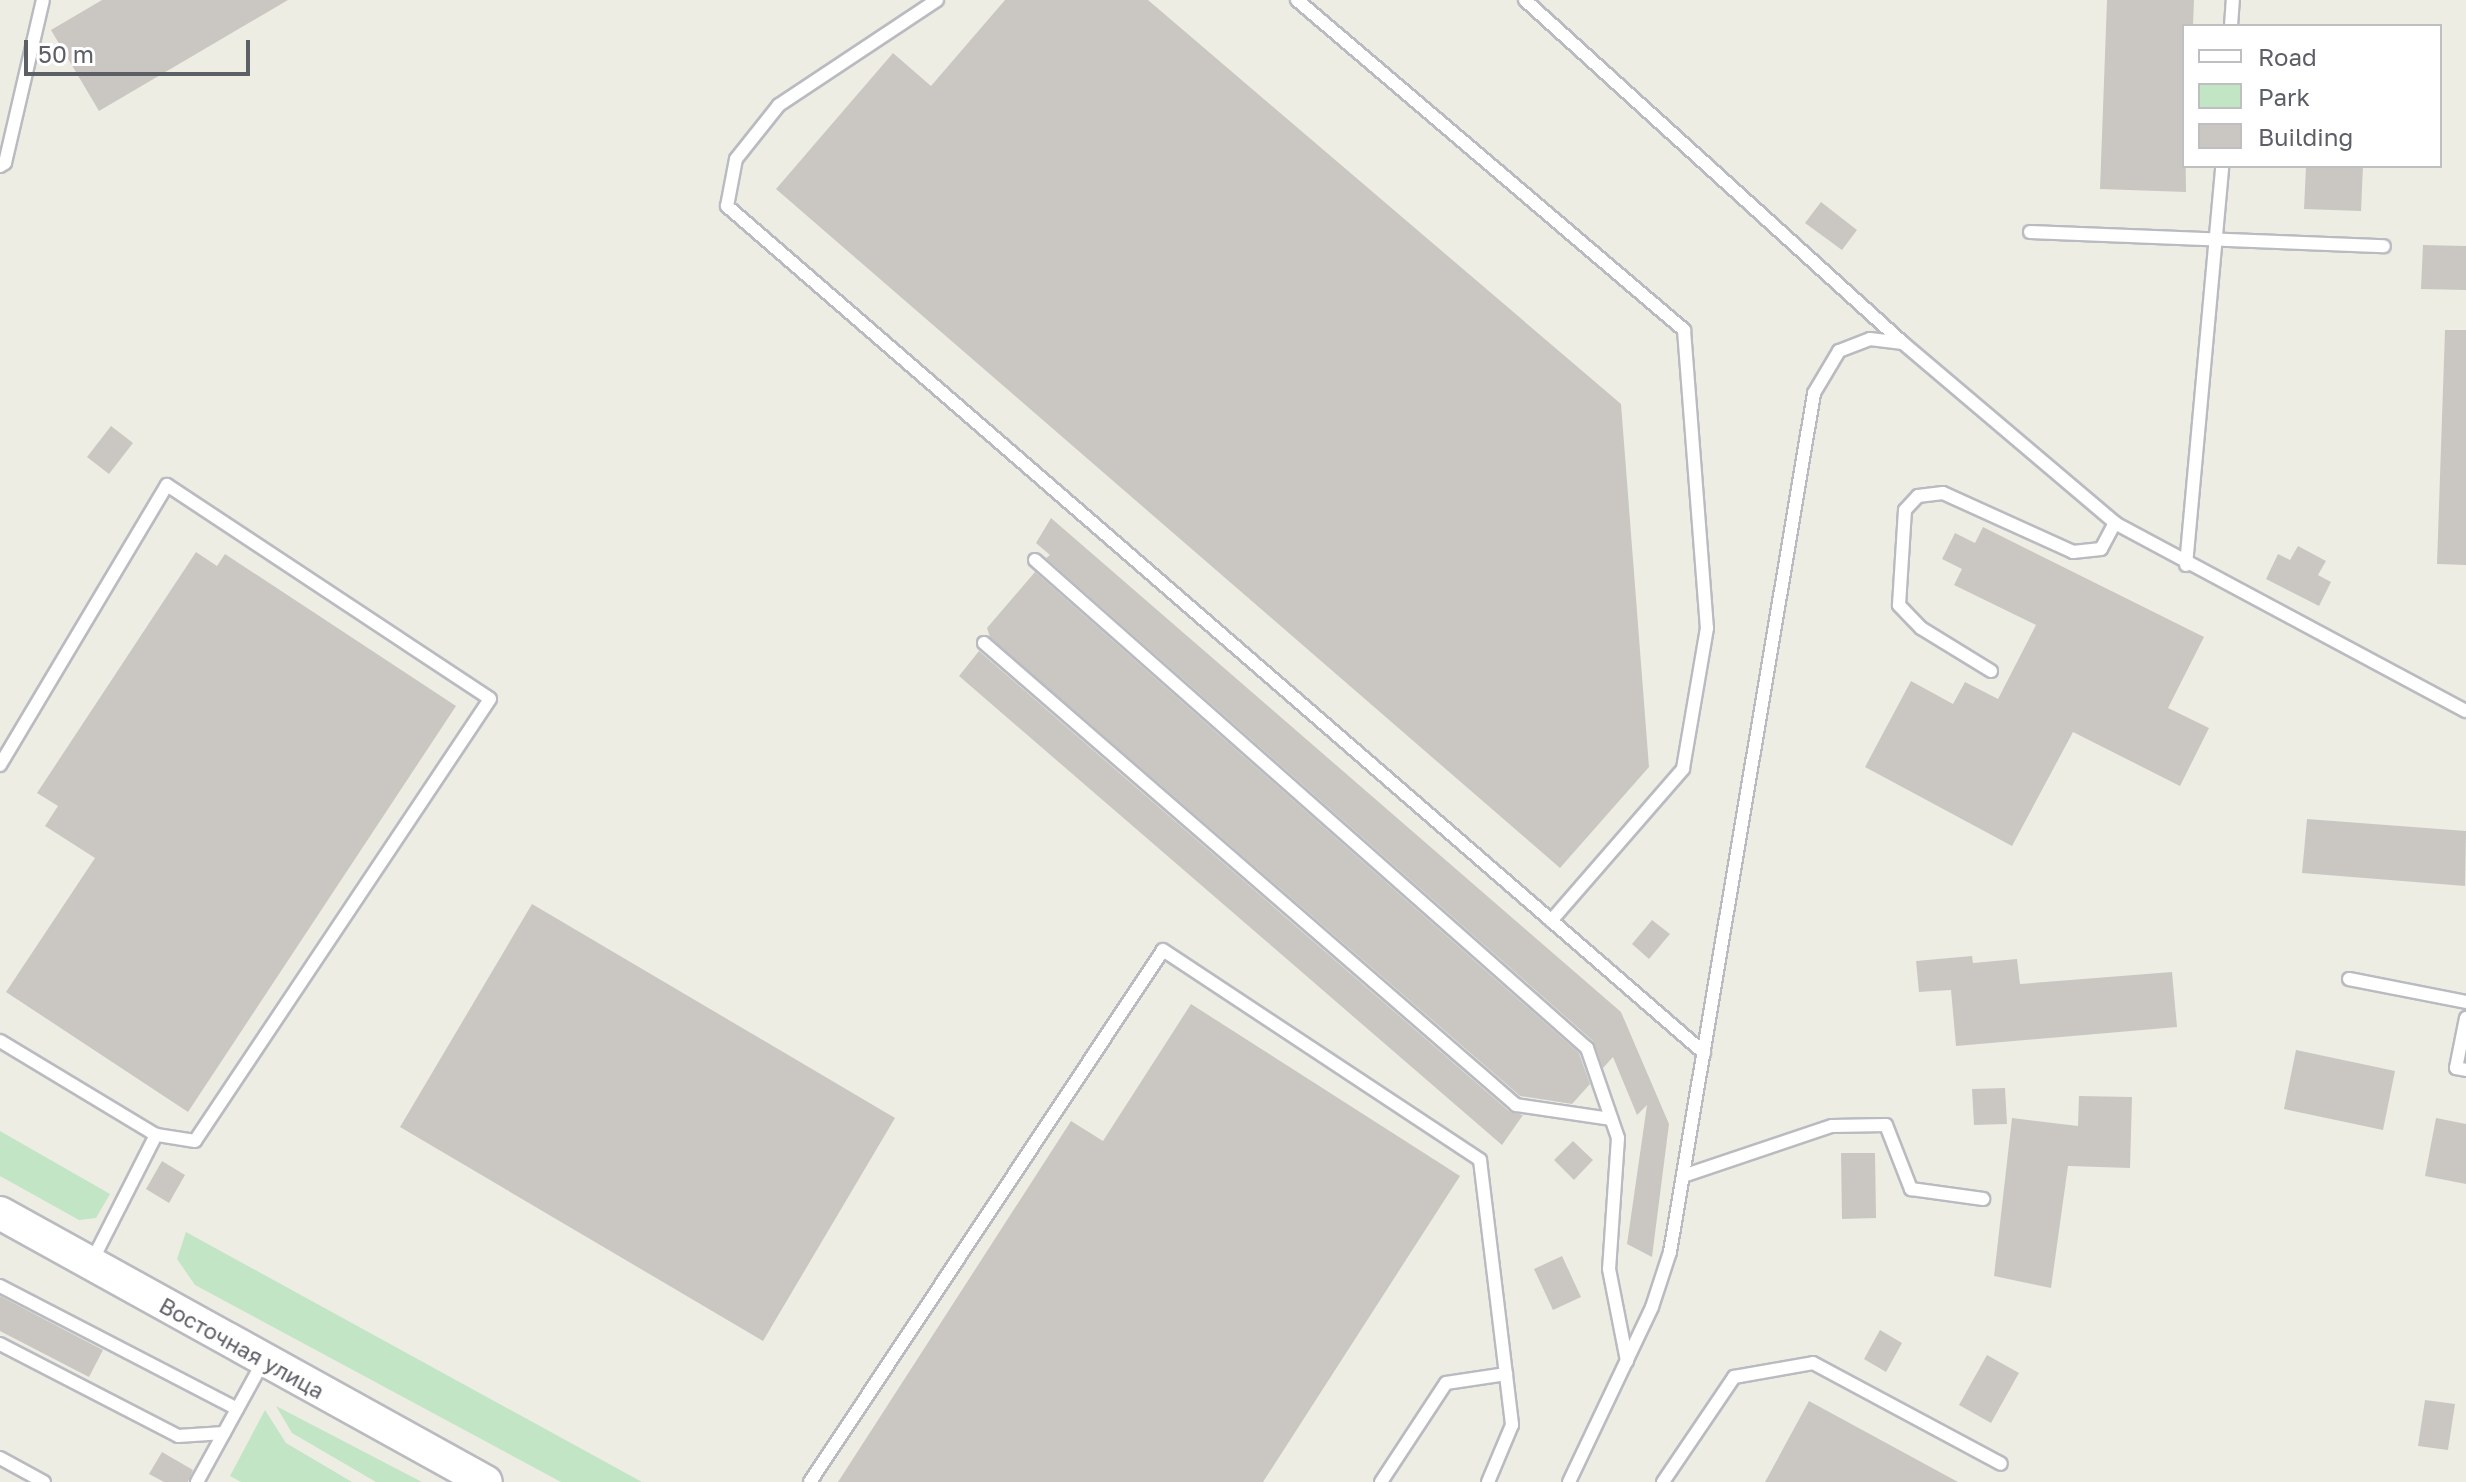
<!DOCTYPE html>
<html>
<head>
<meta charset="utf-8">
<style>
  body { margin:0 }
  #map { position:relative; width:2466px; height:1482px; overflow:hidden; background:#eeede4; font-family:"Golos Text",sans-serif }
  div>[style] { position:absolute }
  .green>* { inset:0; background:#c1e5c5 }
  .building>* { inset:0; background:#cac7c2 }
  .roads { filter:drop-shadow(2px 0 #b9bbc0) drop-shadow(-2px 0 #b9bbc0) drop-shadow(0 2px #b9bbc0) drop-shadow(0 -2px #b9bbc0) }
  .service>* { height:12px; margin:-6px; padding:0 6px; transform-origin:6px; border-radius:6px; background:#fff }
  .tertiary>* { height:32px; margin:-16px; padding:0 16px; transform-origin:16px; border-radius:16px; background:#fff }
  span { translate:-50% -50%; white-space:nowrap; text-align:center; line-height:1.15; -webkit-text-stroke:6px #fff; paint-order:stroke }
  .street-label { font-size:22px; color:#5c5f65 }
  .legend { position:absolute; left:2182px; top:24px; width:260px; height:144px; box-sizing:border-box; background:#fff; border:2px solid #bebfc1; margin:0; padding:10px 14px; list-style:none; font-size:24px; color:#5c5f65 }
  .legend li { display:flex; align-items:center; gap:16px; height:40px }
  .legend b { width:40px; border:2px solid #bebfc1 }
  .scale { position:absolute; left:24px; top:40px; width:226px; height:36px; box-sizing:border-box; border:4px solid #5c5f65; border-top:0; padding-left:10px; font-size:24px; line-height:28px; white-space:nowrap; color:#5c5f65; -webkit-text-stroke:6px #fff; paint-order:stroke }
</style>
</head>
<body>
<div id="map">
  <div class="green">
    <div style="clip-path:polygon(0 1131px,110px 1194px,96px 1218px,79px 1220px,0 1176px)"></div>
    <div style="clip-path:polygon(186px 1232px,642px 1482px,561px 1482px,195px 1285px,177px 1259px)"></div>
    <div style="clip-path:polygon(276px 1406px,422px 1482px,376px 1482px,292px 1433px)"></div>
    <div style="clip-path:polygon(265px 1410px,286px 1443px,352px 1482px,241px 1482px,230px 1476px)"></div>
  </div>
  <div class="building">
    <div style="clip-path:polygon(102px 0,288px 0,99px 111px,51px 30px)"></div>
    <div style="clip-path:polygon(1005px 0,1148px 0,1621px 404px,1649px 767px,1560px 868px,776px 189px,893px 53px,931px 86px)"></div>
    <div style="clip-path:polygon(2107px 0,2194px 0,2193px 26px,2184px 26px,2186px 192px,2100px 189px)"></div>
    <div style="clip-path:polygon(2306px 166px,2363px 166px,2361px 211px,2304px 209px)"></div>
    <div style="clip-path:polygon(1821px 202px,1857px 230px,1842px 250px,1805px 223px)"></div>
    <div style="clip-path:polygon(2423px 245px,2466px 246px,2466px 290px,2421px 289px)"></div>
    <div style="clip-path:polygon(2445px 330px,2466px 330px,2466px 565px,2437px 564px)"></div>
    <div style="clip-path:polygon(111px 426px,133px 443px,109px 474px,87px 457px)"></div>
    <div style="clip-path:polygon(1051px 518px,1621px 1012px,1669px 1124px,1652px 1257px,1627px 1244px,1647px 1105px,1637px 1115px,1613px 1057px,1603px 1068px,1593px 1041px,1046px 558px,1050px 555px,1036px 543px)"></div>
    <div style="clip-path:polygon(1983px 527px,2204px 637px,2168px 708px,2209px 728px,2180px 786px,2073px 732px,2012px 846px,1865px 767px,1911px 681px,1953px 704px,1965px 682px,1998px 699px,2036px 625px,1954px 585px,1962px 569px,1942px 559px,1955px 533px,1975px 543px)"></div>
    <div style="clip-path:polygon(2298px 546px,2326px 561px,2318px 575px,2331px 582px,2319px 606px,2266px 579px,2278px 554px,2290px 560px)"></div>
    <div style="clip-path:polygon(196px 552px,217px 566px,225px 554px,456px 706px,188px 1112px,6px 992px,95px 858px,45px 826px,58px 806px,37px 793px)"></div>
    <div style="clip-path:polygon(1035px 572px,1579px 1053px,1590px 1084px,1572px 1104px,1520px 1096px,990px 637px,987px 628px)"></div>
    <div style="clip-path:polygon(979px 651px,1510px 1112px,1523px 1115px,1502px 1145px,959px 676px)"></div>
    <div style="clip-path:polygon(2307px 819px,2466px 831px,2465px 886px,2302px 873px)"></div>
    <div style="clip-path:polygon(532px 904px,895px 1118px,763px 1341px,400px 1127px)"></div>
    <div style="clip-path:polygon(1652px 920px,1670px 934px,1649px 959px,1632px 944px)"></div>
    <div style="clip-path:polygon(1972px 956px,1973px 963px,2017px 959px,2020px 984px,2172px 972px,2177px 1027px,1956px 1046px,1951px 990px,1919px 992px,1916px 961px)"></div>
    <div style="clip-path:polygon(1191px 1004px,1460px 1176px,1263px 1482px,838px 1482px,1071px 1121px,1103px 1141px)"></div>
    <div style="clip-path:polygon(2296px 1050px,2395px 1071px,2383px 1130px,2284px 1109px)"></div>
    <div style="clip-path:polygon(2005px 1088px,2007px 1124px,1974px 1125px,1972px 1089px)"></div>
    <div style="clip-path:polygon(2079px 1096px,2132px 1097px,2130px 1168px,2068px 1166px,2051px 1288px,1994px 1276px,2012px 1118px,2078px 1126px)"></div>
    <div style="clip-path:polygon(2436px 1118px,2466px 1124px,2466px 1184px,2425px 1176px)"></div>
    <div style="clip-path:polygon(1573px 1141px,1593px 1160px,1574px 1180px,1554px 1160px)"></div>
    <div style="clip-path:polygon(1841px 1153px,1875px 1153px,1876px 1218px,1842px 1219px)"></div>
    <div style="clip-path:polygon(162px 1161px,185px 1175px,169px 1203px,146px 1189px)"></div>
    <div style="clip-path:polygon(1562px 1256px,1581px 1297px,1553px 1310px,1534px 1269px)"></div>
    <div style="clip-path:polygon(0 1296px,103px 1350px,89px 1377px,0 1331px)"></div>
    <div style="clip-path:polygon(1880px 1330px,1902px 1343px,1886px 1372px,1864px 1359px)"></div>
    <div style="clip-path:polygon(1987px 1355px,2019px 1373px,1991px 1423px,1959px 1405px)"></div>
    <div style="clip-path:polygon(2425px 1400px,2455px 1404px,2448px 1450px,2418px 1446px)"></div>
    <div style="clip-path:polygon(1809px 1401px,1958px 1482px,1765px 1482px)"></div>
    <div style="clip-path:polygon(162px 1452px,193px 1470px,188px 1482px,164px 1482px,149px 1474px)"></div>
  </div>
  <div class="roads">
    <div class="service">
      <div style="left:937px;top:0;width:190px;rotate:146.4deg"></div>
      <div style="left:779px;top:105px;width:69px;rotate:128.5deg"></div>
      <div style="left:736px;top:159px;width:48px;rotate:100.8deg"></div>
      <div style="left:727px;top:206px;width:1293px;rotate:40.92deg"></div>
      <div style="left:1297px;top:0;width:509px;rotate:40.45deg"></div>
      <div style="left:1684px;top:330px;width:299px;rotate:85.6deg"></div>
      <div style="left:1707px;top:628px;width:143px;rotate:99.7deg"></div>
      <div style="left:1683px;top:769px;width:201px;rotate:131deg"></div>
      <div style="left:1525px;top:0;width:510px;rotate:42.22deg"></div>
      <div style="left:2231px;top:26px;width:26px;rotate:-86deg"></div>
      <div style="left:0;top:166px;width:6px;rotate:-31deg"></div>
      <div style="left:5px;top:163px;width:167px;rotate:-76.9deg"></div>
      <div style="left:2030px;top:232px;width:354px;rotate:2.3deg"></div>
      <div style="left:1035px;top:560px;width:737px;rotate:41.48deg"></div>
      <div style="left:1587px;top:1048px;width:95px;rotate:71deg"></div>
      <div style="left:1618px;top:1138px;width:131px;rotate:93.9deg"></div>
      <div style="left:1609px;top:1269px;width:94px;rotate:78.9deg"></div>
      <div style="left:2186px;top:565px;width:401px;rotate:-84.8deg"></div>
      <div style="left:984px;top:643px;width:705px;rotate:40.97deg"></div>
      <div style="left:1516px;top:1105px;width:96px;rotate:8.4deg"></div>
      <div style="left:1991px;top:671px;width:82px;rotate:-148.4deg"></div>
      <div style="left:1921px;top:628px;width:32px;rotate:-134deg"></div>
      <div style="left:1899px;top:605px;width:95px;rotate:-86.4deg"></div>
      <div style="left:1905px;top:510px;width:19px;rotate:-47deg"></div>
      <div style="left:1918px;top:496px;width:25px;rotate:-7deg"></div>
      <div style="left:1943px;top:493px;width:143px;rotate:24.4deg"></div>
      <div style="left:2073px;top:552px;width:28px;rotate:-6deg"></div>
      <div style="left:2101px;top:549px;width:30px;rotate:-62deg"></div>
      <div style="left:0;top:765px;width:326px;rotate:-59.2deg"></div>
      <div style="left:167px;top:485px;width:387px;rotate:33.5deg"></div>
      <div style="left:490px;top:699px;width:531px;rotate:123.72deg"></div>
      <div style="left:195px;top:1141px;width:39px;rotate:-171deg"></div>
      <div style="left:156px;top:1135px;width:182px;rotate:-148.9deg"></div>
      <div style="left:2349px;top:979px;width:119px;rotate:11.1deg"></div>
      <div style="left:2466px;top:1018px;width:51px;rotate:101.3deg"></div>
      <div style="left:2456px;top:1068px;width:10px;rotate:11deg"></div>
      <div style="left:1683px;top:1176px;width:157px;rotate:-18.6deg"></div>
      <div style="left:1832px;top:1126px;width:54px;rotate:-1.1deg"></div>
      <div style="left:1886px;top:1125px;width:69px;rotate:68.7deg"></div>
      <div style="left:1911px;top:1189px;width:73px;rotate:7.9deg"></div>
      <div style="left:91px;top:1263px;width:144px;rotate:-63.1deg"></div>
      <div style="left:0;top:1286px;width:267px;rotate:27.4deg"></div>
      <div style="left:0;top:1344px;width:200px;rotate:27.3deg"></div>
      <div style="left:178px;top:1436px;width:46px;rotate:-3.7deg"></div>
      <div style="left:0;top:1458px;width:50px;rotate:28.6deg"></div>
      <div style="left:197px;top:1482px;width:137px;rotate:-61.2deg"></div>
      <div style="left:810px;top:1482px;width:638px;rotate:-56.43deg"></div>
      <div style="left:1163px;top:950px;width:380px;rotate:33.5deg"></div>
      <div style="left:1480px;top:1160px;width:267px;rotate:83.1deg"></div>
      <div style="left:1512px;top:1425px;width:62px;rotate:112.8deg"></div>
      <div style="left:1381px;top:1482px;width:118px;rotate:-56.7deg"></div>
      <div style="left:1446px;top:1383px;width:61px;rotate:-8.5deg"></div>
      <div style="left:1569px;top:1482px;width:194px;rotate:-64.6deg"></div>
      <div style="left:1652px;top:1307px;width:58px;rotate:-71.9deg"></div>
      <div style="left:1670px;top:1252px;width:871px;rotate:-80.48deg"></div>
      <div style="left:1814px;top:393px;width:49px;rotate:-59.2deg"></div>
      <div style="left:1839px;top:351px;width:33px;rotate:-21deg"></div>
      <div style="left:1870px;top:339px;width:33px;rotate:7deg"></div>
      <div style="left:1903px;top:343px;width:278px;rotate:40.3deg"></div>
      <div style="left:2115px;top:523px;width:398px;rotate:28.2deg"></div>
      <div style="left:1663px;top:1482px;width:127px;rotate:-55.9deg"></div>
      <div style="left:1734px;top:1377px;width:80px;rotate:-10deg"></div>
      <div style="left:1813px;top:1363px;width:213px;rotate:28.2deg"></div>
    </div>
    <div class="tertiary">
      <div style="left:0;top:1213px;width:555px;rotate:28.96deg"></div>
    </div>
  </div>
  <div class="street-label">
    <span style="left:242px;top:1348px;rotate:29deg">Восточная улица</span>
  </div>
  <ul class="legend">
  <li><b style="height:10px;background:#fff"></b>Road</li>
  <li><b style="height:22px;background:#c1e5c5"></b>Park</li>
  <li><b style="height:22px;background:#cac7c2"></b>Building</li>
  </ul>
  <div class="scale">50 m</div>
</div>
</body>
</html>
